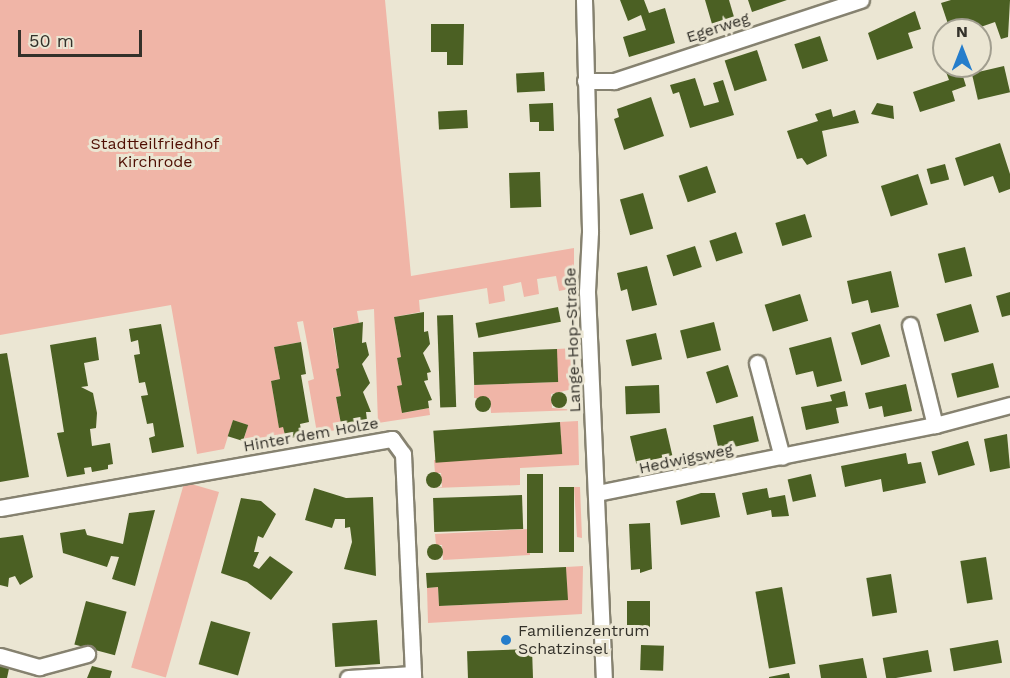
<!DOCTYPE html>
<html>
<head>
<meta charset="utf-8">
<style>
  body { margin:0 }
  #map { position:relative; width:1010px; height:678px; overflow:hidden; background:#ebe6d3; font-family:"Work Sans",sans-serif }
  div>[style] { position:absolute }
  .green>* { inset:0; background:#f0b5a7; transform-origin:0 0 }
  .building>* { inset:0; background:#4b6023; transform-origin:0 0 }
  .round { border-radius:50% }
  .roads { filter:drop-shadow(2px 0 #868270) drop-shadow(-2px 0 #868270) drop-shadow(0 2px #868270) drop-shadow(0 -2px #868270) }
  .minor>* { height:15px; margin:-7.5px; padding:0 7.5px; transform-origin:7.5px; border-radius:7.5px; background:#fff }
  .dots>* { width:16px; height:16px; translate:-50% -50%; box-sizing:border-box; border:3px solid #ebe6d3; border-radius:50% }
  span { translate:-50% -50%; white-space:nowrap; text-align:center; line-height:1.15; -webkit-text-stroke:6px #ebe6d3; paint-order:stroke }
  .street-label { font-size:16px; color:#33312a }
  .park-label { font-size:16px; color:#4f0f03 }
  .poi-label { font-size:16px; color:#33312a }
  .left { translate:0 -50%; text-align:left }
  .north { position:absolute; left:932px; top:18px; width:60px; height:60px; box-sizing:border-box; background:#ebe6d3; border:2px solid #a19e8f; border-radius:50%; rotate:0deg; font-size:16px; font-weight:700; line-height:24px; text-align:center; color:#33312a }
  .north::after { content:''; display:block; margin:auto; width:21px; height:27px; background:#257dcb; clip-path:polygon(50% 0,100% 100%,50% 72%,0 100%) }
  .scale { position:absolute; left:18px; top:30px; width:124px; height:27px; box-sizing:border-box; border:3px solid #33312a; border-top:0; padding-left:8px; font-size:18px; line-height:21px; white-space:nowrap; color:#33312a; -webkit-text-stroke:4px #ebe6d3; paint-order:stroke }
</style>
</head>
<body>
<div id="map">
  <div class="green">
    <div style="clip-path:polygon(0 0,385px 0,411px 276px,574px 248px,574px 288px,559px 291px,556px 276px,537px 279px,539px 294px,524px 297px,521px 282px,503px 286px,505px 301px,489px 304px,487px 288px,419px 300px,420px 312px,394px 317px,401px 357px,397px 358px,402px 385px,398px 386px,403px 413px,429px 408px,430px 415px,378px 423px,374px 309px,357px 311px,359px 323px,332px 328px,339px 368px,336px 369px,341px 396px,336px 397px,341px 424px,367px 420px,369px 425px,317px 433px,308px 381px,314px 379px,303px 321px,297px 322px,301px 342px,274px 347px,280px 379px,271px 381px,279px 427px,283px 427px,286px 439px,242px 446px,248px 425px,233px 420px,224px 449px,197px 454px,171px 305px,0 335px)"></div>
    <div style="clip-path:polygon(575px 348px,577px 388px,551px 394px,552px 408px,577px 410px,491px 413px,490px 398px,474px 398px,474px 385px,557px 382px,557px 349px)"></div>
    <div style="clip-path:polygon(578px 421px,579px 465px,520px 468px,520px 485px,435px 488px,442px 487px,441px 473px,435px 473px,434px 460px,561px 453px,560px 422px)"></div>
    <div style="clip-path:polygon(574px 487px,580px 487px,582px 538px,577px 537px)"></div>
    <div style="left:219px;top:492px;width:193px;height:36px;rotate:106deg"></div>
    <div style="clip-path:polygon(529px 529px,530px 555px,443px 560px,442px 545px,436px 545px,435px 534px)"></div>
    <div style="clip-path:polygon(583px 566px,582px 614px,428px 623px,427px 588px,438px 587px,439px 606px,567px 600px,566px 567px)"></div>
  </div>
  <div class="building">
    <div style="clip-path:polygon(620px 0,644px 0,649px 13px,665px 8px,675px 43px,629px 57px,623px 37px,646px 30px,641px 15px,628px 21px)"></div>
    <div style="clip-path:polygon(705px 0,729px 0,734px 17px,712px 24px)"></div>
    <div style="clip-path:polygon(748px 0,787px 0,752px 12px)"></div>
    <div style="clip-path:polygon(951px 0,1010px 0,1008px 37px,1001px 39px,995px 22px,972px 30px,950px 30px,941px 3px)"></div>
    <div style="clip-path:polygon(915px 11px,921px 29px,908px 33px,913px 48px,877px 60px,868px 33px)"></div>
    <div style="clip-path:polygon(431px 24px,464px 24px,463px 65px,447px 65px,447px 52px,431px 52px)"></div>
    <div style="left:820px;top:36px;width:26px;height:27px;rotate:72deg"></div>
    <div style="left:757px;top:50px;width:32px;height:34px;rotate:72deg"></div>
    <div style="left:1004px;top:66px;width:27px;height:33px;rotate:77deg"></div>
    <div style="clip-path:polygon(960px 67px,966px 86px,952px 91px,955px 101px,920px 112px,913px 92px,949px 80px,946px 72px)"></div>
    <div style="left:544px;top:72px;width:19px;height:28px;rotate:87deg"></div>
    <div style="clip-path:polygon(695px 78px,704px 106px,719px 102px,713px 83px,723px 80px,734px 115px,690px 128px,679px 92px,673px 94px,670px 85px)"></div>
    <div style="clip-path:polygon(651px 97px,664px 136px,624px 150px,614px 119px,619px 117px,617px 109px)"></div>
    <div style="clip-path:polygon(553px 103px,554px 131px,539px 131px,539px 122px,530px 122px,529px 104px)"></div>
    <div style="clip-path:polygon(877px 103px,893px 106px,894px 119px,871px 114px)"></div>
    <div style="clip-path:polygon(831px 109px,833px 117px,855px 110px,859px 123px,822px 131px,827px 156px,807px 165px,802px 158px,797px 159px,787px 131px,818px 121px,815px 114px)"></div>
    <div style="left:467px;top:110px;width:18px;height:29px;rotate:87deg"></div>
    <div style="clip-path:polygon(1000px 143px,1010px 174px,1010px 189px,999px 193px,993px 176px,964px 186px,955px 158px)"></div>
    <div style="left:945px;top:164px;width:16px;height:19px;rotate:75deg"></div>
    <div style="left:707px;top:166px;width:28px;height:30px;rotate:71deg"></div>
    <div style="left:540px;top:172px;width:35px;height:31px;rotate:88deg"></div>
    <div style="left:918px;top:174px;width:32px;height:39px;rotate:72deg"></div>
    <div style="left:643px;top:193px;width:37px;height:24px;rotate:74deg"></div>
    <div style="left:805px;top:214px;width:24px;height:31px;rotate:73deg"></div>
    <div style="left:736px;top:232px;width:22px;height:28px;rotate:72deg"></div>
    <div style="left:695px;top:246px;width:22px;height:30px;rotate:72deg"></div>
    <div style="left:965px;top:247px;width:30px;height:28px;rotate:76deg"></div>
    <div style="clip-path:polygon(647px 266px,657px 305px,632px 311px,627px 289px,621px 291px,617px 273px)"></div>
    <div style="clip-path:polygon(891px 271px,899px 307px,871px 313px,868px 300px,852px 304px,847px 281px)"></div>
    <div style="clip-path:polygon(1010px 292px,1010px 315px,1002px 317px,996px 296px)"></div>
    <div style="left:800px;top:294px;width:28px;height:37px;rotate:73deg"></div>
    <div style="left:971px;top:304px;width:29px;height:36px;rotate:74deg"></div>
    <div style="left:558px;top:307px;width:15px;height:84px;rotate:79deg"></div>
    <div style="clip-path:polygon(424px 312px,424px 332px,428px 331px,430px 344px,423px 353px,431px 372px,427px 373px,428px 380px,424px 381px,432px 400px,428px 401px,429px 408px,402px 413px,397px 386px,402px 385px,397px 358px,401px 357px,394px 317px)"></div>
    <div style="left:453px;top:315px;width:92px;height:16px;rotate:88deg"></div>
    <div style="clip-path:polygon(363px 322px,362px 343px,366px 342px,369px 355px,362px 364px,370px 383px,363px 392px,371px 412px,366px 412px,367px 420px,341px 424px,336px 397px,341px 396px,336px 369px,339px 368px,333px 328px)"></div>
    <div style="left:714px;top:322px;width:29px;height:35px;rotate:76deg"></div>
    <div style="clip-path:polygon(161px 324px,184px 447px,152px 453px,149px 438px,155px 436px,153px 423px,147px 424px,141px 396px,148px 395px,145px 382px,139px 383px,134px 355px,140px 354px,138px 340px,131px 342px,129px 329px)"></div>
    <div style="left:880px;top:324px;width:34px;height:30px;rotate:73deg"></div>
    <div style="left:656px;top:333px;width:27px;height:31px;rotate:77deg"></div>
    <div style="clip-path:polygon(96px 337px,99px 360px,84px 363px,88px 386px,81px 387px,93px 393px,97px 413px,96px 428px,90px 429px,92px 446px,110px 443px,113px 464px,108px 465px,108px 469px,92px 472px,91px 467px,84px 468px,85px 474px,67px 477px,57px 433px,64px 432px,50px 345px)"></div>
    <div style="clip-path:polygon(831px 337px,842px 381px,817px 387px,813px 371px,796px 375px,789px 348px)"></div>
    <div style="clip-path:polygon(301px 342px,306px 374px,301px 375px,309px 422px,300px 424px,302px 436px,286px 439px,283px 427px,279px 428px,271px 381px,280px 379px,274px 347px)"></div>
    <div style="left:557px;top:349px;width:33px;height:84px;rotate:88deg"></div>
    <div style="clip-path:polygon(7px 353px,29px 477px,0 482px,0 354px)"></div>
    <div style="left:993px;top:363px;width:25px;height:43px;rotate:76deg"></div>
    <div style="left:728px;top:365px;width:33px;height:23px;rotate:72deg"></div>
    <div style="clip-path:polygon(906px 384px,912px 411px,884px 417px,882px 406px,869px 409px,865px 393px)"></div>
    <div style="left:659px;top:385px;width:28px;height:34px;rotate:88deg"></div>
    <div style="clip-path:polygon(845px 391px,848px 406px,836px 408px,839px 423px,806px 430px,801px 407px,832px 401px,830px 395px)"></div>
    <div class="round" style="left:551px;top:392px;width:16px;height:16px"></div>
    <div class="round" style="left:475px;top:396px;width:16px;height:16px"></div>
    <div style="left:753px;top:416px;width:26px;height:41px;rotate:77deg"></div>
    <div style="left:233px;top:420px;width:16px;height:17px;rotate:18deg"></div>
    <div style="left:560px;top:422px;width:32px;height:127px;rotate:86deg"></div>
    <div style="left:666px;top:428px;width:28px;height:37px;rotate:77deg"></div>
    <div style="clip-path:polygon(1007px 434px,1010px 468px,990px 472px,984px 439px)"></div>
    <div style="left:968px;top:441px;width:25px;height:38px;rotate:74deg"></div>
    <div style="clip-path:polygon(906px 453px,908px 464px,921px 462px,926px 483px,883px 492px,881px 479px,845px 487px,841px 466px)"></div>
    <div class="round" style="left:426px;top:472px;width:16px;height:16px"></div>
    <div style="left:527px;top:474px;width:16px;height:79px"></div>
    <div style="left:811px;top:474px;width:23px;height:24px;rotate:77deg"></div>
    <div style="left:559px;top:487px;width:15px;height:65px"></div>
    <div style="clip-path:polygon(314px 488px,346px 498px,373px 497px,376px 576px,344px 569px,352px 542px,350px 527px,345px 528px,345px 519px,335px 519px,332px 528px,305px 520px)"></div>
    <div style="clip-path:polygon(767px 488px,769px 498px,785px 495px,789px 516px,772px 517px,771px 510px,747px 515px,742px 493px)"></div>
    <div style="clip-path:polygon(701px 493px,715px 493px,720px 517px,681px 525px,676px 501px)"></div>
    <div style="left:522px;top:495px;width:34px;height:89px;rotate:88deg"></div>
    <div style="clip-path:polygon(241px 498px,261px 501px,276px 514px,263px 538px,258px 536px,254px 552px,259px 552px,253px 566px,259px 569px,270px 556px,293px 572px,271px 600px,247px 582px,221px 573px)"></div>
    <div style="clip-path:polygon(155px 510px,135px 586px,112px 579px,119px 557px,111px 556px,107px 567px,63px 553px,60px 533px,85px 529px,87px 535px,123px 544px,129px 513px)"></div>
    <div style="clip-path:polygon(650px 523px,652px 569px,640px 573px,640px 569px,631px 570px,629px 524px)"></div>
    <div style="clip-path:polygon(23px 535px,33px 577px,20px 585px,15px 576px,9px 578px,8px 587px,0 585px,0 538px)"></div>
    <div class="round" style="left:427px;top:544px;width:16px;height:16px"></div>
    <div style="left:986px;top:557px;width:43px;height:26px;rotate:81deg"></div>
    <div style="clip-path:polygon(566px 567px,568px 600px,439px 606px,438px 587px,427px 588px,426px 573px)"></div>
    <div style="left:891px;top:574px;width:39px;height:25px;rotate:81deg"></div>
    <div style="left:782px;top:587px;width:78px;height:27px;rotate:80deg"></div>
    <div style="left:86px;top:601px;width:42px;height:45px;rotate:15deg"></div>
    <div style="left:650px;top:601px;width:30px;height:23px;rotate:90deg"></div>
    <div style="left:377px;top:620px;width:44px;height:45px;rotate:86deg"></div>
    <div style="left:211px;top:621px;width:41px;height:45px;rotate:16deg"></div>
    <div style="left:998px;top:640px;width:23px;height:49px;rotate:80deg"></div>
    <div style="left:641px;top:645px;width:23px;height:25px;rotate:2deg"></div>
    <div style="left:532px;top:649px;width:29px;height:65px;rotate:88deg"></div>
    <div style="left:928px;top:650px;width:22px;height:46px;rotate:80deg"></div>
    <div style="clip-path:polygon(863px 658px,867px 678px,821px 678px,819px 665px)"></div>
    <div style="clip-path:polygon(0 661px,10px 664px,7px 678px,0 678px)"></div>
    <div style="clip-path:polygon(92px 666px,112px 671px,110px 678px,87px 678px)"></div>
    <div style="clip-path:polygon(789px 673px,790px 678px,769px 678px,769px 677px)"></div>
  </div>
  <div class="roads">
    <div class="minor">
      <div style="left:584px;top:0;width:232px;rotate:88.5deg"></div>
      <div style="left:590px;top:232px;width:60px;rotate:92.9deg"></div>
      <div style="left:587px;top:292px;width:386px;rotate:87.5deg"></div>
      <div style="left:585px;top:81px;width:29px"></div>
      <div style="left:614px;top:81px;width:260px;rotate:-18.2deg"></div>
      <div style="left:910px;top:325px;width:103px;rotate:76deg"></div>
      <div style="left:757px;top:363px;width:97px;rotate:75.1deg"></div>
      <div style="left:597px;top:493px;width:345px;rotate:-11.4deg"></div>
      <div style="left:935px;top:425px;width:78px;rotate:-14.9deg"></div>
      <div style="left:0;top:508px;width:398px;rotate:-10deg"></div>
      <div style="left:392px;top:439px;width:19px;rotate:54deg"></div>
      <div style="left:403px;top:454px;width:224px;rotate:87.4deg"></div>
      <div style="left:0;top:656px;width:41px;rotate:15.8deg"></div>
      <div style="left:39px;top:667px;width:50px;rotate:-15.2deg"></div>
      <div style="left:348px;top:678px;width:65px;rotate:-3.5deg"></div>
    </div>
  </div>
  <div class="dots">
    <div style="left:506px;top:640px;background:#257dcb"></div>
  </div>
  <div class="street-label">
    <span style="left:718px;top:28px;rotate:-18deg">Egerweg</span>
    <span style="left:573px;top:340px;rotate:-92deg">Lange-Hop-Straße</span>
    <span style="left:311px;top:435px;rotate:-10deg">Hinter dem Holze</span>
    <span style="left:686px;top:459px;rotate:-12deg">Hedwigsweg</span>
  </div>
  <div class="park-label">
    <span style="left:155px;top:153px">Stadtteilfriedhof<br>Kirchrode</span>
  </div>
  <div class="poi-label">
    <span class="left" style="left:518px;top:640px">Familienzentrum<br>Schatzinsel</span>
  </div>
  <div class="north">N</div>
  <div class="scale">50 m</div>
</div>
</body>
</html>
